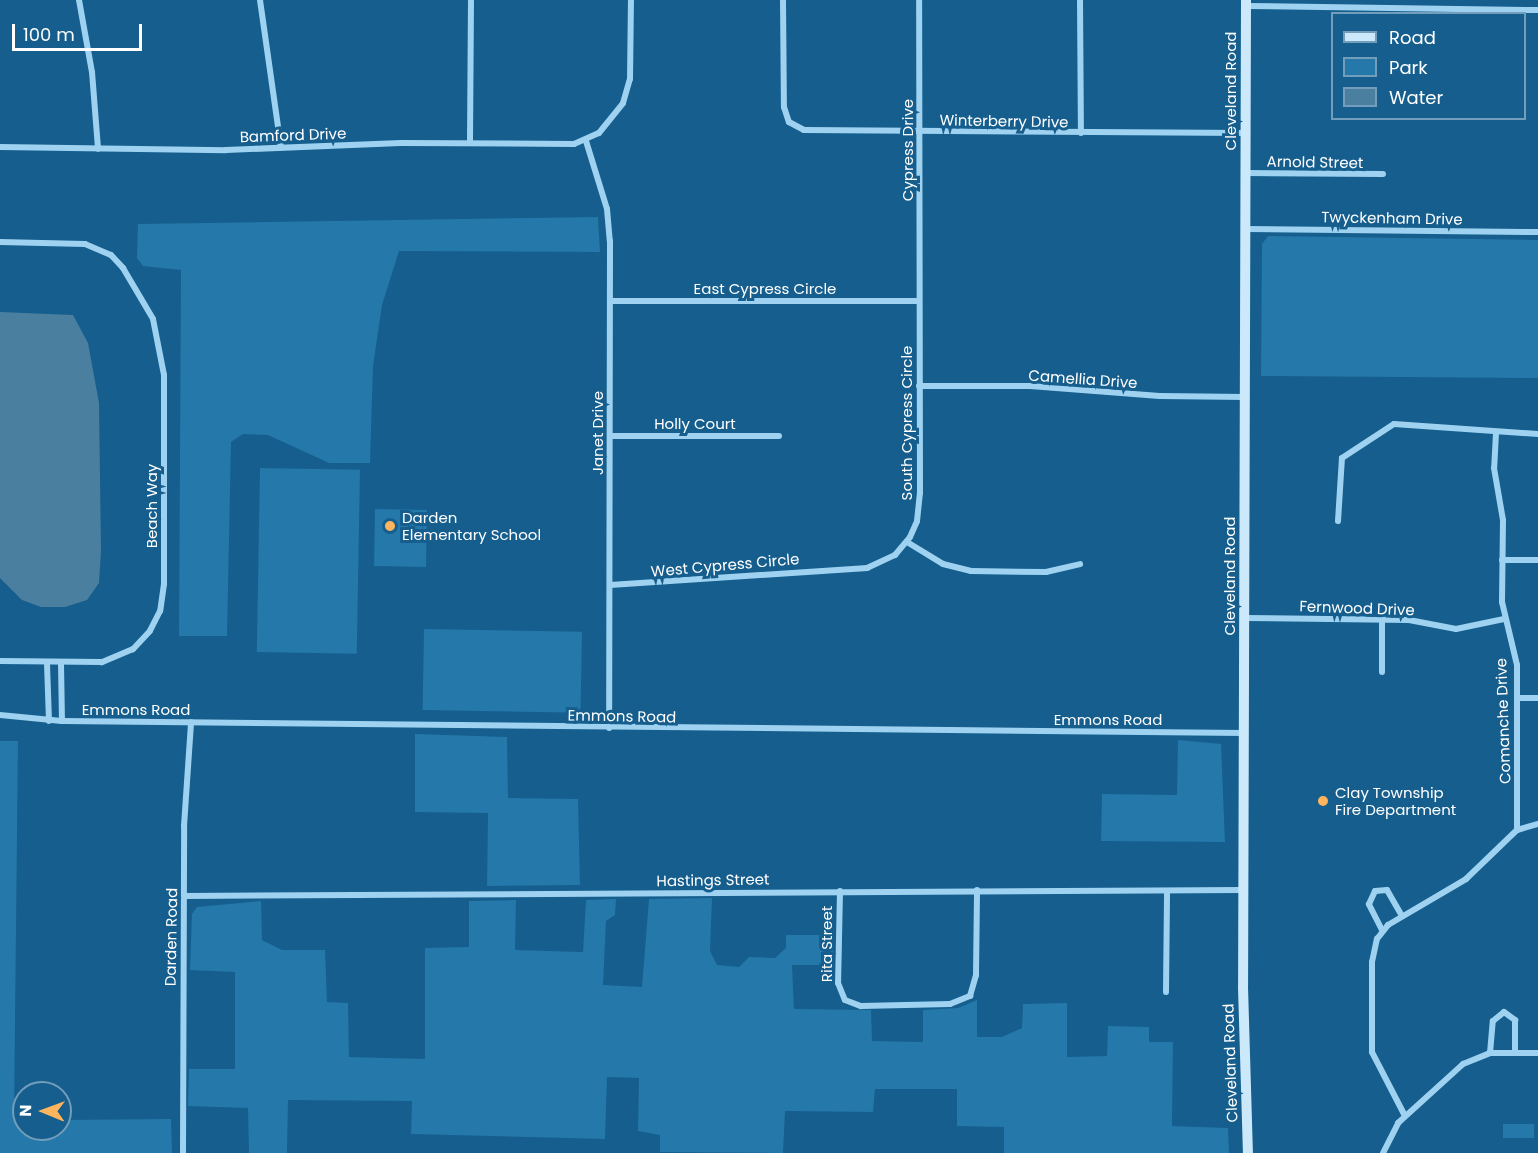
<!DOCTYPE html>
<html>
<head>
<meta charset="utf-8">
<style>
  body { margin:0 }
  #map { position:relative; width:1538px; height:1153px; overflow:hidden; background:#155e8d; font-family:Poppins,sans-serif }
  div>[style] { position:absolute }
  .green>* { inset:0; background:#2478aa; transform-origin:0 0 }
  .water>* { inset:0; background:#4a7fa0 }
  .minor>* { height:6px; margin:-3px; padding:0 3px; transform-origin:3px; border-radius:3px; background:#9ed2f0 }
  .secondary>* { height:10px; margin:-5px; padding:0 5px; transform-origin:5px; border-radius:5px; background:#cce9fb }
  .dots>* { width:16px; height:16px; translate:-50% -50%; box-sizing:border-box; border:3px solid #155e8d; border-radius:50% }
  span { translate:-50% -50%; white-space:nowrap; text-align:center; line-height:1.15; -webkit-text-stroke:6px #155e8d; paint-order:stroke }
  .street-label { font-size:15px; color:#fff }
  .poi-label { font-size:15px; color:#fff }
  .left { translate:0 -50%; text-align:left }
  .legend { position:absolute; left:1331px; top:12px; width:195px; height:108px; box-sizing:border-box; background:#155e8d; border:2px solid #739ebb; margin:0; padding:8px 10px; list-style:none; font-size:18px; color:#fff }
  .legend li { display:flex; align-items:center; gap:12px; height:30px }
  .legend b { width:30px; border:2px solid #739ebb }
  .north { position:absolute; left:12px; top:1081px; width:60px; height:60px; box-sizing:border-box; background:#155e8d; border:2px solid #739ebb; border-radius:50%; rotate:271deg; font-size:16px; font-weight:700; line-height:24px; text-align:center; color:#fff }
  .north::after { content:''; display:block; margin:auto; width:21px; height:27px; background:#ffb45d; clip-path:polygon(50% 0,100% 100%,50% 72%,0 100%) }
  .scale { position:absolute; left:12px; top:24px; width:130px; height:27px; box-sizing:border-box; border:3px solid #fff; border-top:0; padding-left:8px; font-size:18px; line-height:21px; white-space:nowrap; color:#fff; -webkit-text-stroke:4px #155e8d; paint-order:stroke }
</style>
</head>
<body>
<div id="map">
  <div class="green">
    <div style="clip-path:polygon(598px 217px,600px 252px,399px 251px,382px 305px,373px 366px,370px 463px,329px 463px,268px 435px,243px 434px,231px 442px,227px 636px,179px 636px,181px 270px,143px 266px,137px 258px,138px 224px)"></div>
    <div style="clip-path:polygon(1268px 236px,1538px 240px,1538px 378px,1261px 376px,1262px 244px)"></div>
    <div style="left:260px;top:468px;width:100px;height:184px;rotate:1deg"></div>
    <div style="left:375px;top:509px;width:52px;height:57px;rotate:1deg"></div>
    <div style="left:424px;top:629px;width:158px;height:81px;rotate:1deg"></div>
    <div style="clip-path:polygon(415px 734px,507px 737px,508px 798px,578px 799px,580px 885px,487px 886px,488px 813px,415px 812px)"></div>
    <div style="clip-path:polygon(1178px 740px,1221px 744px,1225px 842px,1101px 841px,1102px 794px,1177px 795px)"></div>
    <div style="clip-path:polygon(0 741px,18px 741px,14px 1120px,24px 1120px,24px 1129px,60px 1129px,60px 1120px,171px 1119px,172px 1153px,0 1153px)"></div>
    <div style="clip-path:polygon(712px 898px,710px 951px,717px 965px,739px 967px,749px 957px,775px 958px,786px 948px,786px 935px,833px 935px,833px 965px,792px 965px,794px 1009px,871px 1010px,872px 1041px,923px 1042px,923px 1010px,958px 1008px,977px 1000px,977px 1037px,1002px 1037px,1022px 1028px,1023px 1004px,1067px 1003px,1067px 1057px,1107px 1056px,1108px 1026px,1149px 1027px,1149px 1042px,1173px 1042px,1172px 1126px,1228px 1128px,1229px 1153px,1004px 1153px,1004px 1127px,957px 1126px,957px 1089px,875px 1089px,873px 1112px,785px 1111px,783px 1153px,660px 1152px,660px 1135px,638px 1131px,639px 1078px,607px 1077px,605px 1139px,411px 1134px,412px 1101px,288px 1100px,287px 1153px,249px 1153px,248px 1108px,188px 1106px,189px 1069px,235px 1069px,235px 972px,190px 970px,192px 914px,197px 907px,261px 901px,262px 940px,282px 950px,325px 950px,327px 1002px,348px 1003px,349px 1057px,425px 1059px,425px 948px,469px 947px,469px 901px,516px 900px,515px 950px,583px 952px,586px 900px,616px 899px,615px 915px,606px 921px,603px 985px,642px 987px,649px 899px)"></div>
    <div style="left:1503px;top:1124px;width:31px;height:14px"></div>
  </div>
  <div class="water">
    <div style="clip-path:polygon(0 312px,73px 315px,88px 343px,99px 403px,101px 551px,99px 583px,87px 600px,65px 607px,41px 607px,22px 600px,0 578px)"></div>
  </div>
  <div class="minor">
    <div style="left:79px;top:0;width:73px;rotate:79.8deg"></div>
    <div style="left:92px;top:72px;width:77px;rotate:85.5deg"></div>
    <div style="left:260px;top:0;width:149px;rotate:81.9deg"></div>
    <div style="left:783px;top:0;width:107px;rotate:89.5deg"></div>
    <div style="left:784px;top:107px;width:16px;rotate:72deg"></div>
    <div style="left:789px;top:122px;width:17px;rotate:28deg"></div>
    <div style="left:804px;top:130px;width:442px;rotate:0.4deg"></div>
    <div style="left:1080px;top:0;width:133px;rotate:89.6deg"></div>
    <div style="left:1246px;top:6px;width:292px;rotate:0.8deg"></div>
    <div style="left:586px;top:141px;width:71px;rotate:72.8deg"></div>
    <div style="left:607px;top:209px;width:32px;rotate:85deg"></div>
    <div style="left:610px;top:241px;width:487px;rotate:90.1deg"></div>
    <div style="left:470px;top:142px;width:142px;rotate:-89.6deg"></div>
    <div style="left:0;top:147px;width:226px;rotate:0.8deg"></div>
    <div style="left:226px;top:150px;width:175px;rotate:-2.3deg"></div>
    <div style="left:401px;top:143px;width:173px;rotate:0.3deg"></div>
    <div style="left:574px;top:144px;width:27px;rotate:-24deg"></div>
    <div style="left:599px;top:133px;width:38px;rotate:-51deg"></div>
    <div style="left:623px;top:103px;width:25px;rotate:-74deg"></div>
    <div style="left:630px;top:79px;width:79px;rotate:-89.3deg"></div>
    <div style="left:1246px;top:173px;width:137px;rotate:0.4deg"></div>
    <div style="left:1246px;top:229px;width:292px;rotate:0.6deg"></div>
    <div style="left:0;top:242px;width:85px;rotate:1.3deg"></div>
    <div style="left:85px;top:244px;width:28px;rotate:23deg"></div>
    <div style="left:111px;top:255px;width:18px;rotate:47deg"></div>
    <div style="left:123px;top:268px;width:59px;rotate:59.5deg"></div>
    <div style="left:153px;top:319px;width:57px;rotate:78.9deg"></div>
    <div style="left:164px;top:375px;width:209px;rotate:90deg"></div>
    <div style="left:164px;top:584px;width:27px;rotate:98deg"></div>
    <div style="left:160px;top:611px;width:22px;rotate:117deg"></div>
    <div style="left:150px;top:631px;width:25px;rotate:133deg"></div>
    <div style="left:133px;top:649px;width:34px;rotate:157deg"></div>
    <div style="left:102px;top:662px;width:102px;rotate:-179.4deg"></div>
    <div style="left:610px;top:301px;width:309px"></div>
    <div style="left:919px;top:386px;width:111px"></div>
    <div style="left:1030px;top:386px;width:130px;rotate:4.4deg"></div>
    <div style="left:1160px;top:396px;width:85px;rotate:0.7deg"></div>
    <div style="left:1496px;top:433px;width:35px;rotate:93deg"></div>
    <div style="left:1494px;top:468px;width:53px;rotate:80.2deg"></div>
    <div style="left:1503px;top:520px;width:82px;rotate:90.7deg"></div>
    <div style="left:1502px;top:602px;width:65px;rotate:76.6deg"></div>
    <div style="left:1517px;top:665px;width:165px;rotate:90deg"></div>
    <div style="left:610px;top:436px;width:169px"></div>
    <div style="left:1338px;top:521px;width:63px;rotate:-86.4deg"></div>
    <div style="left:1342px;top:458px;width:62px;rotate:-33.2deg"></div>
    <div style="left:1394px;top:424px;width:144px;rotate:4deg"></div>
    <div style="left:907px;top:542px;width:42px;rotate:31.4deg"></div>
    <div style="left:943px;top:564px;width:29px;rotate:14deg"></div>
    <div style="left:971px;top:571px;width:75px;rotate:0.8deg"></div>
    <div style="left:1046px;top:572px;width:35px;rotate:-13deg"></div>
    <div style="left:1502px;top:560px;width:36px"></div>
    <div style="left:610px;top:585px;width:258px;rotate:-3.8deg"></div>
    <div style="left:867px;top:568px;width:31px;rotate:-25deg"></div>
    <div style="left:895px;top:555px;width:23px;rotate:-50deg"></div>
    <div style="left:910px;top:537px;width:17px;rotate:-66deg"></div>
    <div style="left:917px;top:521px;width:28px;rotate:-84deg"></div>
    <div style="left:920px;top:493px;width:493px;rotate:-90.1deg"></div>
    <div style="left:1245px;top:618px;width:164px;rotate:0.7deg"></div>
    <div style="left:1409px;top:620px;width:48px;rotate:10.8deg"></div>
    <div style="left:1456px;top:629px;width:49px;rotate:-11.8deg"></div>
    <div style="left:1382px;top:620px;width:52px;rotate:90deg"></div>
    <div style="left:47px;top:664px;width:57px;rotate:88deg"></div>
    <div style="left:61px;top:664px;width:57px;rotate:89deg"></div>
    <div style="left:1517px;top:698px;width:21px"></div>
    <div style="left:0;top:715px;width:62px;rotate:5.5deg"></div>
    <div style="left:62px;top:721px;width:1182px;rotate:0.58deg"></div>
    <div style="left:840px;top:891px;width:92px;rotate:91.2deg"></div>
    <div style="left:838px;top:983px;width:18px;rotate:68deg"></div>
    <div style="left:845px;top:1000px;width:17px;rotate:21deg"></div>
    <div style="left:861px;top:1006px;width:89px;rotate:-1.3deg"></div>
    <div style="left:950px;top:1004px;width:22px;rotate:-22deg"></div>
    <div style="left:970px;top:996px;width:22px;rotate:-74deg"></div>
    <div style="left:976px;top:975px;width:85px;rotate:-89.3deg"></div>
    <div style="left:184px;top:896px;width:1059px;rotate:-0.32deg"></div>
    <div style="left:1382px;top:930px;width:29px;rotate:-117deg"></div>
    <div style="left:1369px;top:904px;width:14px;rotate:-65deg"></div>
    <div style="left:1375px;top:891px;width:12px;rotate:-5deg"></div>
    <div style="left:1387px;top:890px;width:30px;rotate:60deg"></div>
    <div style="left:1166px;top:992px;width:101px;rotate:-89.4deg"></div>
    <div style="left:1490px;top:1053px;width:32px;rotate:-85deg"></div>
    <div style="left:1493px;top:1021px;width:14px;rotate:-39deg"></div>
    <div style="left:1504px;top:1012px;width:14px;rotate:36deg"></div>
    <div style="left:1515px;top:1020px;width:33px;rotate:90deg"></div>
    <div style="left:1405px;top:1116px;width:72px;rotate:-117.3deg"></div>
    <div style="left:1372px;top:1052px;width:90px;rotate:-90deg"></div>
    <div style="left:1372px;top:962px;width:24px;rotate:-78deg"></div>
    <div style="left:1377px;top:939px;width:18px;rotate:-52deg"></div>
    <div style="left:1388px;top:925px;width:91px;rotate:-30.5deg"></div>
    <div style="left:1466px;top:879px;width:71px;rotate:-43.9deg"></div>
    <div style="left:1517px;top:830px;width:22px;rotate:-16deg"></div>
    <div style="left:183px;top:1153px;width:327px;rotate:-89.8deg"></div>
    <div style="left:184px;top:826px;width:104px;rotate:-86.1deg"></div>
    <div style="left:1383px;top:1153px;width:34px;rotate:-63deg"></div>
    <div style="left:1398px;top:1123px;width:88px;rotate:-42.2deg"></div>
    <div style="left:1463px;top:1064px;width:29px;rotate:-22deg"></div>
    <div style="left:1490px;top:1053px;width:48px"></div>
  </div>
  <div class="secondary">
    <div style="left:1246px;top:0;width:987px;rotate:90.17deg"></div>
    <div style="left:1243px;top:987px;width:166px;rotate:88.3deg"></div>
  </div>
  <div class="dots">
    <div style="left:390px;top:526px;background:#ffb45d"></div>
    <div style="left:1323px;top:801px;background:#ffb45d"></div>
  </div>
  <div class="street-label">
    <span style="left:1231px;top:91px;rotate:-90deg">Cleveland Road</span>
    <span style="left:1004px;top:121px;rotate:1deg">Winterberry Drive</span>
    <span style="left:293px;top:135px;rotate:-2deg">Bamford Drive</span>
    <span style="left:908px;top:150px;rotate:-90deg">Cypress Drive</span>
    <span style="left:1315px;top:162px;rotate:1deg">Arnold Street</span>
    <span style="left:1392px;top:218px;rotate:1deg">Twyckenham Drive</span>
    <span style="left:765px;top:289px">East Cypress Circle</span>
    <span style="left:1083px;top:379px;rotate:4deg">Camellia Drive</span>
    <span style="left:907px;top:423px;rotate:-90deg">South Cypress Circle</span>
    <span style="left:695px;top:424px">Holly Court</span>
    <span style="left:598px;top:433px;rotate:-90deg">Janet Drive</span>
    <span style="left:152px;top:506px;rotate:-90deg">Beach Way</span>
    <span style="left:725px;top:565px;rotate:-5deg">West Cypress Circle</span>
    <span style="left:1230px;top:576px;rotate:-90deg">Cleveland Road</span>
    <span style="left:1357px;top:608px;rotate:2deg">Fernwood Drive</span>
    <span style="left:136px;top:710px">Emmons Road</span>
    <span style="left:622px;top:716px;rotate:1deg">Emmons Road</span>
    <span style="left:1108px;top:720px">Emmons Road</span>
    <span style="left:1503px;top:721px;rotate:-92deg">Comanche Drive</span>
    <span style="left:713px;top:880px;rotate:-1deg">Hastings Street</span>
    <span style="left:171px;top:937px;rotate:-89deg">Darden Road</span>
    <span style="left:827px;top:944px;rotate:-90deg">Rita Street</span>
    <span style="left:1230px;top:1063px;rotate:-92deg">Cleveland Road</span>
  </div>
  <div class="poi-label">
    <span class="left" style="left:402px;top:526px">Darden<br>Elementary School</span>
    <span class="left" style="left:1335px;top:801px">Clay Township<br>Fire Department</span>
  </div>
  <ul class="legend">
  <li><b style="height:8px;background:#cce9fb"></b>Road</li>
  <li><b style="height:16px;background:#2478aa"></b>Park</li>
  <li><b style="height:16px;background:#4a7fa0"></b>Water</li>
  </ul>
  <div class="north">N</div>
  <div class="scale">100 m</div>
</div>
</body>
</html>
